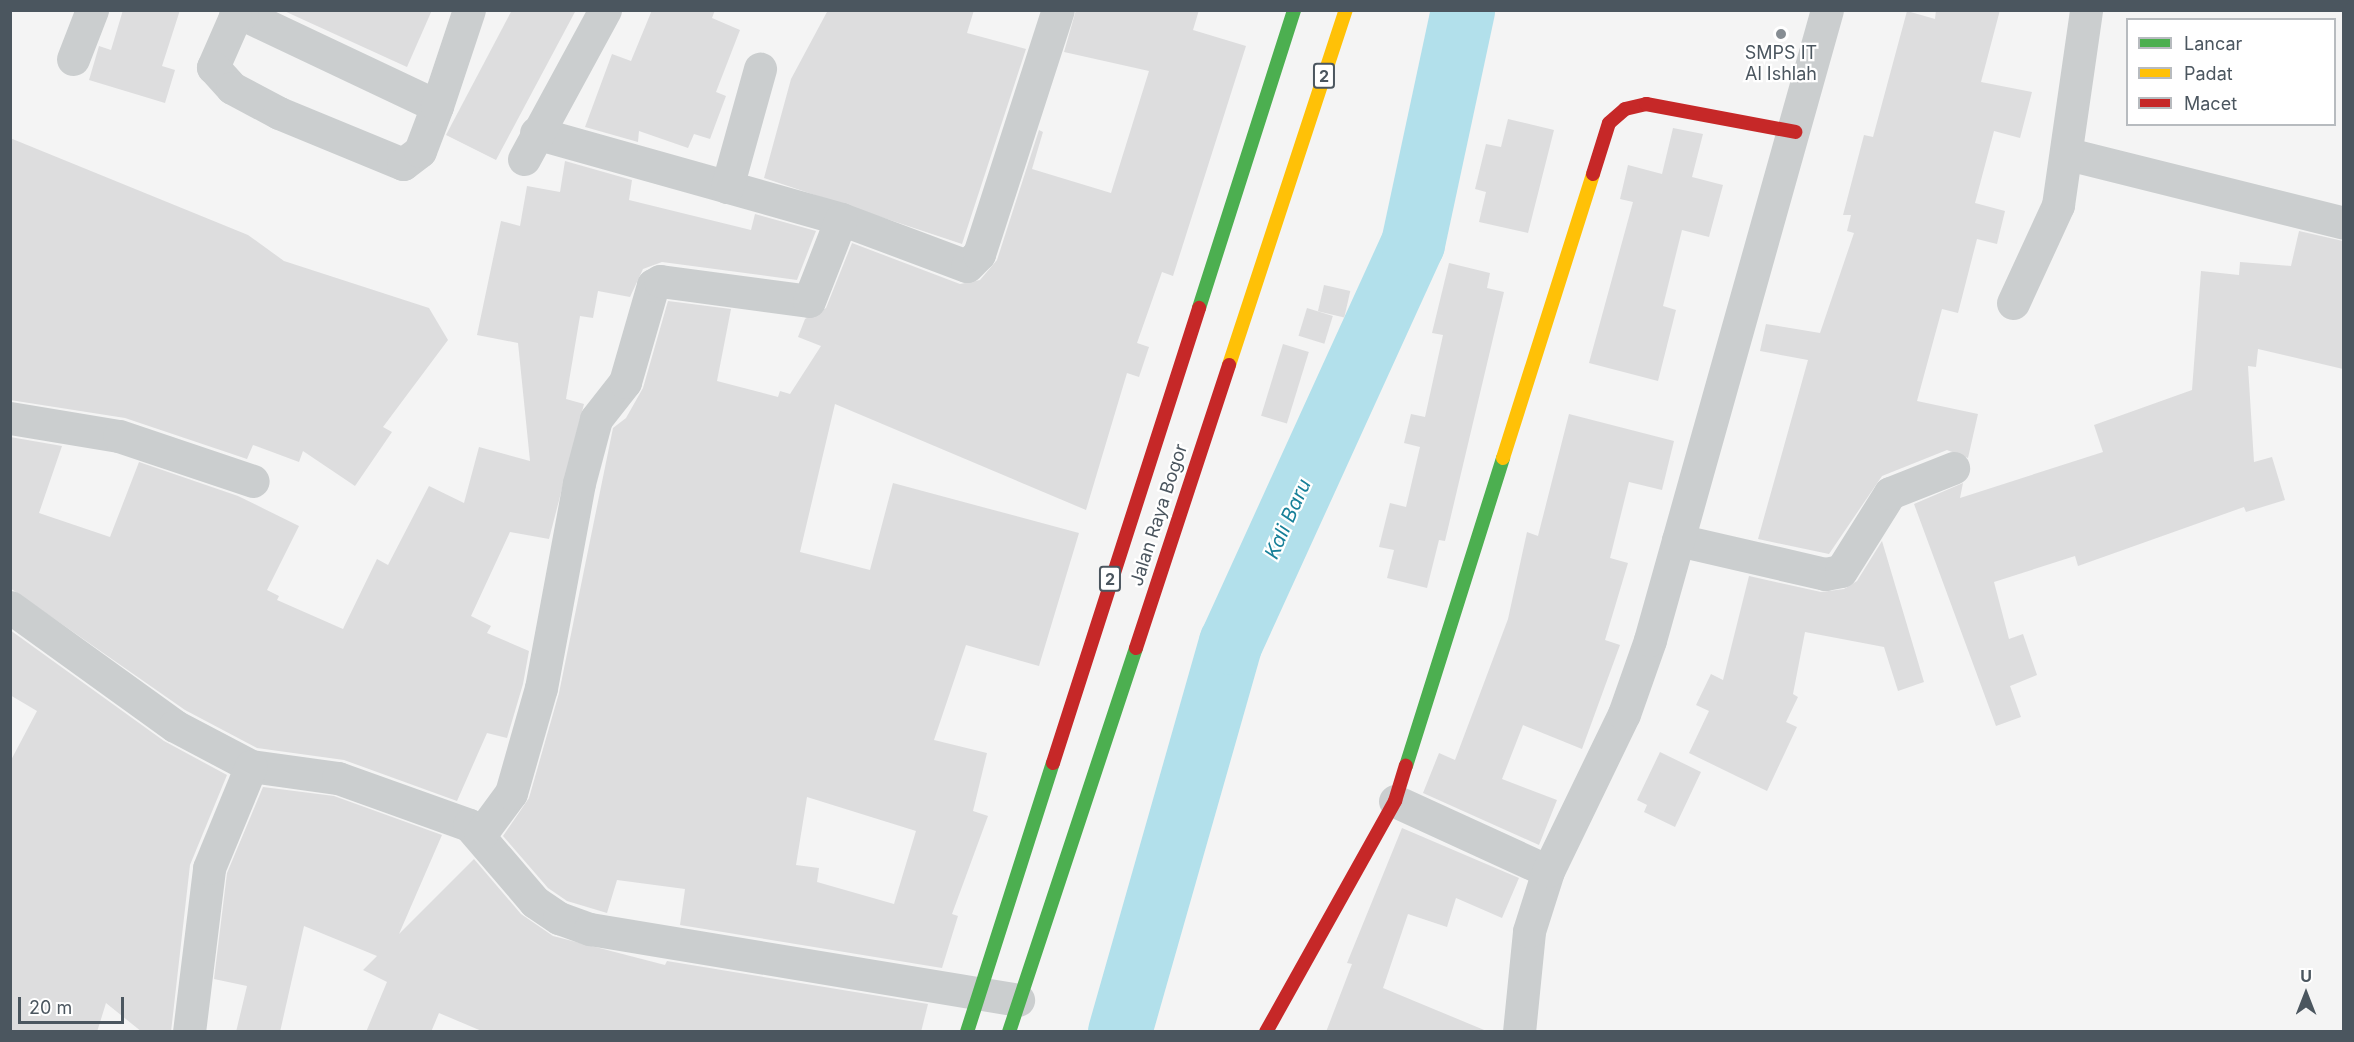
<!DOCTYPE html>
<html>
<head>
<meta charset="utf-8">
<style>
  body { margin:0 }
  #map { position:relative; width:2354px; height:1042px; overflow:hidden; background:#f4f4f4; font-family:Inter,sans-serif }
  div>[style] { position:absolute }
  .river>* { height:64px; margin:-32px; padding:0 32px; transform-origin:32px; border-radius:32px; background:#b2e0eb }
  .building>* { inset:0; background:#ddddde; transform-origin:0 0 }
  .street>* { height:33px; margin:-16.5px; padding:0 16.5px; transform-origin:16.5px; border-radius:16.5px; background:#cbcecf }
  .fast>* { height:14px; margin:-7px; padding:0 7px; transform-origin:7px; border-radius:7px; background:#4caf50 }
  .slow>* { height:14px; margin:-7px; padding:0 7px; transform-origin:7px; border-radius:7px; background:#ffc107 }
  .jam>* { height:14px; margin:-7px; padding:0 7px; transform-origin:7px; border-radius:7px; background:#c62828 }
  .dots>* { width:16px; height:16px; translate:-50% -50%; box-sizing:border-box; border:3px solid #fff; border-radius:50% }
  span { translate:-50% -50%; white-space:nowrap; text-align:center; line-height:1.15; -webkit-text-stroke:4.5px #fff; paint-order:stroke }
  .shield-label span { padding:2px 4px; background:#fff; border:2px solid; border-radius:4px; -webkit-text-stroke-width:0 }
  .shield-label { font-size:16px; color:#4b565f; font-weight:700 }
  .poi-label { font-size:18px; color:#4b565f }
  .street-label { font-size:18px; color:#4b565f }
  .water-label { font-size:20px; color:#167f98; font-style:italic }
  .frame { position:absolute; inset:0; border:12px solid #4b565f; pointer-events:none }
  .legend { position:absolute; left:2126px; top:18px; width:210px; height:108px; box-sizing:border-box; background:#fff; border:2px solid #b7bbbf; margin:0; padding:8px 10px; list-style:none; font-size:18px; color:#4b565f }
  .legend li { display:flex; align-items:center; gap:12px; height:30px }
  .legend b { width:30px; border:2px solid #b7bbbf }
  .north { position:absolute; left:2276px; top:964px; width:60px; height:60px; -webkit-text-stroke:4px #fff; paint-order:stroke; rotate:0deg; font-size:16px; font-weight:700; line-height:24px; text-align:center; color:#4b565f }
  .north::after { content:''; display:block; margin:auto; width:21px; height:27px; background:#4b565f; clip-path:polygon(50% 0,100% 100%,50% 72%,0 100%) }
  .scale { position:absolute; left:18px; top:997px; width:106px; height:27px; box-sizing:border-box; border:3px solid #4b565f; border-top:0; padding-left:8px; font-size:18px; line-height:21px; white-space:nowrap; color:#4b565f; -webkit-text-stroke:4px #fff; paint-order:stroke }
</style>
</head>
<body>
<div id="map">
  <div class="river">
    <div style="left:1120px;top:1032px;width:405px;rotate:-74.1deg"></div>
    <div style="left:1231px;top:643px;width:439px;rotate:-65.5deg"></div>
    <div style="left:1413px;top:244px;width:239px;rotate:-77.9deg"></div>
  </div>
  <div class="building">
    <div style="clip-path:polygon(123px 10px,180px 10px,162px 66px,175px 70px,165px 103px,89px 80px,99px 46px,111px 50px)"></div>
    <div style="clip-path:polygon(282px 10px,432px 10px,407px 67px)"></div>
    <div style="clip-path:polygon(512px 10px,576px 10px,496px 160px,446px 135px)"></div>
    <div style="clip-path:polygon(652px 10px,715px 10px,712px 18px,740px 30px,716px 92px,726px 96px,710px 139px,694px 134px,688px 148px,639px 131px,638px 142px,585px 127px,612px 54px,631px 61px)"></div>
    <div style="clip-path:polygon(828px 10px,974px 10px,967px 33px,1026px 49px,962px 244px,764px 178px,791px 79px)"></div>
    <div style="clip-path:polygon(evenodd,1076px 10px,1199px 10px,1193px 30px,1246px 46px,1173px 276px,1162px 272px,1137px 343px,1149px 347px,1139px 377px,1127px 373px,1086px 510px,835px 404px,800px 552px,870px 570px,893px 483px,1079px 533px,1039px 666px,966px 645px,934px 740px,987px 753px,973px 811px,988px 816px,952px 914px,958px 916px,942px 968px,680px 925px,685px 889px,617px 880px,607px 913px,567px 901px,548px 888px,503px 836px,529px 798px,559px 693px,613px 428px,626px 418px,643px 388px,668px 301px,731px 309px,717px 381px,778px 397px,780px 391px,790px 394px,821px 346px,798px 337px,805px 319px,826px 308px,852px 243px,960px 284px,980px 280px,997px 260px,1039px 130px,1043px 132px,1032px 169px,1111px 193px,1149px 71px,1064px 52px,1076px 10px,807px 797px,916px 831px,894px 904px,817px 882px,819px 868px,796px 865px,807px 797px)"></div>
    <div style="clip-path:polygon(1936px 10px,2000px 10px,1981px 82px,2032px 92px,2020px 138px,1994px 131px,1975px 203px,2005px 211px,1997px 244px,1977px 239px,1958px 313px,1942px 309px,1917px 401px,1978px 414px,1968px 458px,1947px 450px,1882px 476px,1829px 554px,1758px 539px,1808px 360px,1760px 351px,1766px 324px,1820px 333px,1854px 233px,1847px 231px,1851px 215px,1843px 215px,1864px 135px,1873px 137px,1907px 11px,1935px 19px)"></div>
    <div style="clip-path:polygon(1508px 119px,1554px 130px,1528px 233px,1479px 222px,1486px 192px,1475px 189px,1486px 144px,1501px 147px)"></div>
    <div style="clip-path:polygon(1673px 128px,1703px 134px,1692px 177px,1723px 185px,1709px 237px,1682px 230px,1663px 306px,1676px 310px,1658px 381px,1589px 363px,1633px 202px,1620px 199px,1628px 165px,1662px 174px)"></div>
    <div style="clip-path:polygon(10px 138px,248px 235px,284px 261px,429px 308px,448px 340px,383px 427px,392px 432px,355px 486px,303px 451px,299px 462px,253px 445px,247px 459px,125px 418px,10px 400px)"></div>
    <div style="clip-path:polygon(565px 161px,632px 180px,629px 200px,751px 230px,755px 214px,816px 231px,797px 280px,662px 262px,643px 269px,630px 297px,598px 291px,593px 318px,580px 316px,566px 399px,584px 404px,549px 539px,510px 532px,471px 616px,491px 626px,487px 633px,529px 651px,523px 684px,507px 738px,487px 733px,457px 801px,344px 760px,257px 748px,185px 710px,10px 588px,10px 437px,62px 446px,39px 513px,110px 537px,139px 462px,238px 496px,299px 526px,267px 590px,279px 596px,277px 600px,343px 629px,377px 559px,388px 565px,429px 486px,464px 503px,479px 447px,530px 461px,518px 343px,477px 335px,501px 221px,520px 226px,527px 186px,560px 192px)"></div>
    <div style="clip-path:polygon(2299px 231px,2343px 241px,2343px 369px,2258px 349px,2256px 367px,2248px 366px,2254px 462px,2272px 457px,2285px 500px,2246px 512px,2244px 507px,2078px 566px,2075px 556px,1994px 582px,2009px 639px,2023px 634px,2037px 675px,2010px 686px,2021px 717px,1996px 726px,1914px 504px,1963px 483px,1960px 498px,2103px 452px,2094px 425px,2192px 390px,2201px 271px,2239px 275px,2240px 262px,2291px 266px)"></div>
    <div style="clip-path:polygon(1449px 263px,1490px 273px,1487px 288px,1504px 292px,1445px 541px,1439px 540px,1427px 588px,1387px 578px,1394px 550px,1379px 547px,1390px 503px,1406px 507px,1420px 447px,1404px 443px,1411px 414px,1425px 417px,1443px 335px,1432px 333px)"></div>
    <div style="left:1324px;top:285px;width:27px;height:27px;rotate:13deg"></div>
    <div style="left:1307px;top:308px;width:27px;height:29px;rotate:17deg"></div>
    <div style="left:1283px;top:344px;width:27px;height:75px;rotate:17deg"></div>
    <div style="clip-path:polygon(1569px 414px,1674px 441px,1662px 490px,1629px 482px,1610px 558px,1628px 563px,1605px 640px,1620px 645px,1582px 749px,1523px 725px,1502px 779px,1557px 800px,1539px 845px,1423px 793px,1439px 753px,1455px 760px,1508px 619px,1527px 532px,1538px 536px)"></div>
    <div style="clip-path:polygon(1882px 541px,1924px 682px,1898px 691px,1884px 647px,1805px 632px,1793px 694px,1798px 697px,1786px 722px,1797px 727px,1767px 791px,1689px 753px,1709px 711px,1696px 705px,1711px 674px,1723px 680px,1749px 576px,1821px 592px,1844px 589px,1857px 581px)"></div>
    <div style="clip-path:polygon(10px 630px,164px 741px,227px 775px,190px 865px,171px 1032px,142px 1032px,106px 1003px,97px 1032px,10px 1032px,10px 762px,37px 711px,10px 695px)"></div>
    <div style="clip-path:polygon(1660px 752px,1701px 772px,1675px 827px,1644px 812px,1647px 805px,1637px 800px)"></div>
    <div style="clip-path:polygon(263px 787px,334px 796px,442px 835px,399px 934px,474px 859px,521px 914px,553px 936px,665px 965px,667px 961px,928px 1004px,921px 1032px,484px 1032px,439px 1013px,431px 1032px,366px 1032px,387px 982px,363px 970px,377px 956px,304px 926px,280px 1032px,236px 1032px,247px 986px,214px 979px,227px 873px)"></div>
    <div style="clip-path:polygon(1402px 828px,1519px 878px,1502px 918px,1456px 898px,1447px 927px,1408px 914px,1383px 988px,1489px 1032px,1326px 1032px,1352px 964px,1347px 963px)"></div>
  </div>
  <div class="street">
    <div style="left:73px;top:59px;width:53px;rotate:-68.8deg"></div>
    <div style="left:437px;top:106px;width:216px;rotate:-154.7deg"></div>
    <div style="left:242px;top:14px;width:8px;rotate:157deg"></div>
    <div style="left:235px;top:17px;width:55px;rotate:113.7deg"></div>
    <div style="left:213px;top:67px;width:28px;rotate:48deg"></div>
    <div style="left:232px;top:88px;width:53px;rotate:28deg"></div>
    <div style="left:279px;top:113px;width:134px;rotate:22.4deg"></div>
    <div style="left:403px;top:164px;width:21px;rotate:-37deg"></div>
    <div style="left:420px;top:151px;width:48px;rotate:-69.3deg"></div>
    <div style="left:437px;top:106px;width:101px;rotate:-71.6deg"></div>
    <div style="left:536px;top:133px;width:317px;rotate:15.7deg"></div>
    <div style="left:841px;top:219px;width:134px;rotate:20.5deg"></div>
    <div style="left:967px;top:266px;width:17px;rotate:-45deg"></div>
    <div style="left:979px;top:254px;width:256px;rotate:-72.1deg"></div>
    <div style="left:2068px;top:154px;width:284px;rotate:14deg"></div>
    <div style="left:524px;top:159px;width:170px;rotate:-61.5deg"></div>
    <div style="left:727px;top:187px;width:123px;rotate:-74.4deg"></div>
    <div style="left:2013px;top:303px;width:108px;rotate:-65.3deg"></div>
    <div style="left:2058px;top:205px;width:197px;rotate:-81.8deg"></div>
    <div style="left:10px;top:418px;width:110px;rotate:9.4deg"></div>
    <div style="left:119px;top:436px;width:141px;rotate:18.6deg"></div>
    <div style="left:1678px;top:540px;width:151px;rotate:13deg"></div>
    <div style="left:1825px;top:574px;width:16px;rotate:-11deg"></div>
    <div style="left:1841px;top:571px;width:92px;rotate:-57.9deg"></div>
    <div style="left:1890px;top:493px;width:68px;rotate:-21.6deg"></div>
    <div style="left:10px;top:607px;width:203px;rotate:35.8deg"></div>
    <div style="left:175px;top:726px;width:86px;rotate:27.8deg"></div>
    <div style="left:251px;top:766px;width:88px;rotate:7.9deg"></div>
    <div style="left:338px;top:778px;width:139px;rotate:19.7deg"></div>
    <div style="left:469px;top:825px;width:101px;rotate:49.4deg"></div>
    <div style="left:535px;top:902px;width:29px;rotate:34deg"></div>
    <div style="left:559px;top:918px;width:33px;rotate:20deg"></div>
    <div style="left:590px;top:929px;width:434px;rotate:9.4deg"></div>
    <div style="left:1395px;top:801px;width:168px;rotate:24.6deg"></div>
    <div style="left:480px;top:835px;width:52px;rotate:-53.6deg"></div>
    <div style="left:511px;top:793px;width:109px;rotate:-74.1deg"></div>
    <div style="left:541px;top:688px;width:208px;rotate:-79.5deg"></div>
    <div style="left:579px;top:483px;width:66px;rotate:-75.1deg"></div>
    <div style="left:596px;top:419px;width:47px;rotate:-51.9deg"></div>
    <div style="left:625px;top:382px;width:101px;rotate:-73.9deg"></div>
    <div style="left:653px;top:285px;width:8px;rotate:-30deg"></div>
    <div style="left:660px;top:281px;width:150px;rotate:7.6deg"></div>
    <div style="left:809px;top:301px;width:88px;rotate:-68.7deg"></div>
    <div style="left:189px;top:1032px;width:165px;rotate:-83deg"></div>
    <div style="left:209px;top:868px;width:110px;rotate:-67.6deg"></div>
    <div style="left:1519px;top:1032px;width:101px;rotate:-84.3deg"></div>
    <div style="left:1529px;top:931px;width:63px;rotate:-72.4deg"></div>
    <div style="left:1548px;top:871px;width:174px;rotate:-64.2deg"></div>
    <div style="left:1624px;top:714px;width:78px;rotate:-70.6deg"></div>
    <div style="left:1650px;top:640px;width:654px;rotate:-74.31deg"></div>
  </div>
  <div class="fast">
    <div style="left:1199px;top:308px;width:313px;rotate:-72.3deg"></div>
    <div style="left:1406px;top:766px;width:323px;rotate:-72.5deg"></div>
    <div style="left:967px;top:1032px;width:282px;rotate:-72.3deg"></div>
    <div style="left:1009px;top:1032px;width:404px;rotate:-71.7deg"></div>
  </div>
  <div class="slow">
    <div style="left:1229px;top:365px;width:374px;rotate:-71.8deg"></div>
    <div style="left:1503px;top:458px;width:298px;rotate:-72.4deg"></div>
  </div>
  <div class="jam">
    <div style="left:1593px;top:174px;width:53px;rotate:-72.6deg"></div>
    <div style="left:1609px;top:123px;width:21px;rotate:-41deg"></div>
    <div style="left:1625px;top:109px;width:22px;rotate:-13deg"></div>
    <div style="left:1646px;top:104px;width:152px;rotate:10.6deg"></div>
    <div style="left:1136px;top:648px;width:298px;rotate:-71.8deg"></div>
    <div style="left:1053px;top:763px;width:478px;rotate:-72.2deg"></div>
    <div style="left:1266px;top:1032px;width:265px;rotate:-60.8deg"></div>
    <div style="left:1395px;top:801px;width:37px;rotate:-73deg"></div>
  </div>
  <div class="dots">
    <div style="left:1781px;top:34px;background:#868d93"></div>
  </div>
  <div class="shield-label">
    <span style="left:1324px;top:76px">2</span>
    <span style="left:1110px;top:579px">2</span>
  </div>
  <div class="poi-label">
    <span style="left:1781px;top:64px">SMPS IT<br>Al Ishlah</span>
  </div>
  <div class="street-label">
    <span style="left:1159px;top:515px;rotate:-72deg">Jalan Raya Bogor</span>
  </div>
  <div class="water-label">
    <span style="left:1288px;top:519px;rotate:-66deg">Kali Baru</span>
  </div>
  <div class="frame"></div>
  <ul class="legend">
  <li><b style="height:8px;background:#4caf50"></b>Lancar</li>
  <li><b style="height:8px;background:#ffc107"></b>Padat</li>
  <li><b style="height:8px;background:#c62828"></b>Macet</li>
  </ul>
  <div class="north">U</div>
  <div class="scale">20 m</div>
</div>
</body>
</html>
